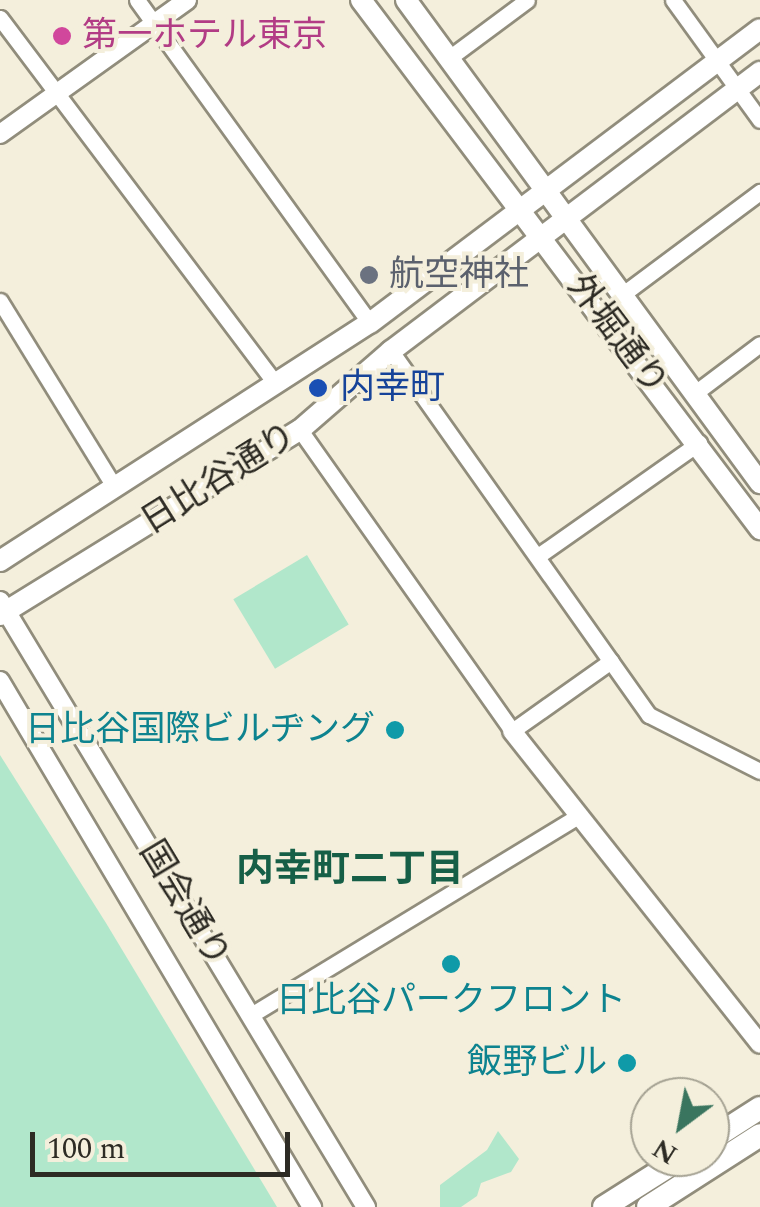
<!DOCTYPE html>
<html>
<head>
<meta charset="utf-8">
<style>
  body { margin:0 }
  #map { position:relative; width:760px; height:1207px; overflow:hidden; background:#f4efdc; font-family:Spectral,"Noto Sans JP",serif }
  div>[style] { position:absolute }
  .green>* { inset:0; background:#b1e7cb; transform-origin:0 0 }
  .roads { filter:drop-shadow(2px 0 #918d7c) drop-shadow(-2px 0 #918d7c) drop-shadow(0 2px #918d7c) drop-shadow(0 -2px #918d7c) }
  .minor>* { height:15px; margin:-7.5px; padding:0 7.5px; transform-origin:7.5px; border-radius:7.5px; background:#fff }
  .tertiary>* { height:18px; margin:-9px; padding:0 9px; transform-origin:9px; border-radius:9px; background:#fff }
  .secondary>* { height:20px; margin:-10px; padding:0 10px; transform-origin:10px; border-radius:10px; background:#fff }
  .primary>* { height:22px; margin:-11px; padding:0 11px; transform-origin:11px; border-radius:11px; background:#fff }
  .dots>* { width:28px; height:28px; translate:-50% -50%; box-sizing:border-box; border:5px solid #f4efdc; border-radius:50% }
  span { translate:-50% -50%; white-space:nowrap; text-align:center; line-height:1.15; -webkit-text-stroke:8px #f4efdc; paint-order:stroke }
  .hotel-label { font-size:35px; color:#b23c85 }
  .left { translate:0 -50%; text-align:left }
  .worship-label { font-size:35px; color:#5b616d }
  .street-label { font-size:35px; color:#2d2b24 }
  .transit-label { font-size:35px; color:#164399 }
  .culture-label { font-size:35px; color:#0d838f }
  .right { translate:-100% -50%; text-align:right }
  .neighbourhood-label { font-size:38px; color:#165f47; font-weight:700 }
  .north { position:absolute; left:630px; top:1077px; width:100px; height:100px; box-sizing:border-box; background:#f4efdc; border:2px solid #a4a192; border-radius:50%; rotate:212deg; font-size:28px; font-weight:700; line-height:40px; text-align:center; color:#2d2b24 }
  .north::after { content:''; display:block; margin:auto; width:35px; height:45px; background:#3a755f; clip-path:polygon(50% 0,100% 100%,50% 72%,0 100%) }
  .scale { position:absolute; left:30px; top:1132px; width:260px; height:45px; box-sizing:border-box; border:5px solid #2d2b24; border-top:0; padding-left:12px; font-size:30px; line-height:35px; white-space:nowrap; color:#2d2b24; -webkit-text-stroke:8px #f4efdc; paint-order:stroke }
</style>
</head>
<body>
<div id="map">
  <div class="green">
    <div style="left:307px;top:555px;width:81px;height:86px;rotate:59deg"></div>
    <div style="clip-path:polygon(0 755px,106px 923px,277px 1207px,0 1207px)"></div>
    <div style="clip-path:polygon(498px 1131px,519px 1159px,511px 1172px,481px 1183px,477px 1196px,461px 1207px,440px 1207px,440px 1185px,487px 1150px)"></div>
  </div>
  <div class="roads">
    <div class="minor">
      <div style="left:137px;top:0;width:398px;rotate:54.2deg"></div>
      <div style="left:673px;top:0;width:148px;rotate:54.1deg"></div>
      <div style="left:0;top:18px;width:458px;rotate:53deg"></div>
      <div style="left:449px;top:58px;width:97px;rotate:-36.6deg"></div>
      <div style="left:623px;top:294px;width:171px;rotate:-36.7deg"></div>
      <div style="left:0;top:301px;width:217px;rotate:58.4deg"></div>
      <div style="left:391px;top:351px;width:446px;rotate:54.7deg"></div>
      <div style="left:649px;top:715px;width:124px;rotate:26.8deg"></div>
      <div style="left:695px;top:393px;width:81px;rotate:-37deg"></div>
      <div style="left:300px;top:430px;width:368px;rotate:54.8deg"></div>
      <div style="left:512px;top:731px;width:121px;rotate:-35.3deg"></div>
      <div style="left:538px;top:556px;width:197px;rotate:-35.1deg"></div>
      <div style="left:251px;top:1015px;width:379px;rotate:-31.3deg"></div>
    </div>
    <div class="tertiary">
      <div style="left:0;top:134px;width:230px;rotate:-35.6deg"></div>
      <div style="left:0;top:601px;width:708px;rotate:58.87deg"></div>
      <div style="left:0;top:681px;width:612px;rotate:59.33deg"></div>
      <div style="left:512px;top:731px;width:399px;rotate:51.6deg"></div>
    </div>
    <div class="secondary">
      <div style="left:361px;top:0;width:663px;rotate:52.97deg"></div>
      <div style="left:406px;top:0;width:599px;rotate:53.76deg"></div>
      <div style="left:0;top:561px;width:440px;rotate:-32.8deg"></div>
      <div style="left:370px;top:323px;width:488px;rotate:-37deg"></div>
      <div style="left:0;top:615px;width:352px;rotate:-31.7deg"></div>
      <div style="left:300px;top:430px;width:121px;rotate:-41deg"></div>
      <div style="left:391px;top:351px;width:463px;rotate:-37.1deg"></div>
    </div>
    <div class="primary">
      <div style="left:710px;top:1140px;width:59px;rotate:-32.6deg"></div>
      <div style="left:604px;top:1207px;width:93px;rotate:-32.3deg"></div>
      <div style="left:648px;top:1207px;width:133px;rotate:-32.7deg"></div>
    </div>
  </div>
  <div class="dots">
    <div style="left:62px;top:36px;background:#d1479c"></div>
    <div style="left:369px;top:275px;background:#6b7280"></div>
    <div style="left:318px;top:388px;background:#1a4fb4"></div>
    <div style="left:395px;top:730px;background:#0f9aa8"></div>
    <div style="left:451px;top:964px;background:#0f9aa8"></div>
    <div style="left:627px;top:1063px;background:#0f9aa8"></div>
  </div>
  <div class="hotel-label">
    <span class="left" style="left:82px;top:36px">第一ホテル東京</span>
  </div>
  <div class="worship-label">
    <span class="left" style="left:389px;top:275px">航空神社</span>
  </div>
  <div class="street-label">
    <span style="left:617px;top:335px;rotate:53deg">外堀通り</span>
    <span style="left:219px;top:479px;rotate:-32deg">日比谷通り</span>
    <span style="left:184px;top:904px;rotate:59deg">国会通り</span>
  </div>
  <div class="transit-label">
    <span class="left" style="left:340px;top:388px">内幸町</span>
  </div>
  <div class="culture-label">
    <span class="right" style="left:375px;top:730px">日比谷国際ビルヂング</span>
    <span style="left:451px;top:1001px">日比谷パークフロント</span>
    <span class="right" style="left:607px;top:1063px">飯野ビル</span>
  </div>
  <div class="neighbourhood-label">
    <span style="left:350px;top:871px">内幸町二丁目</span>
  </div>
  <div class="north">N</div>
  <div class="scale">100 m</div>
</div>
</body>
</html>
